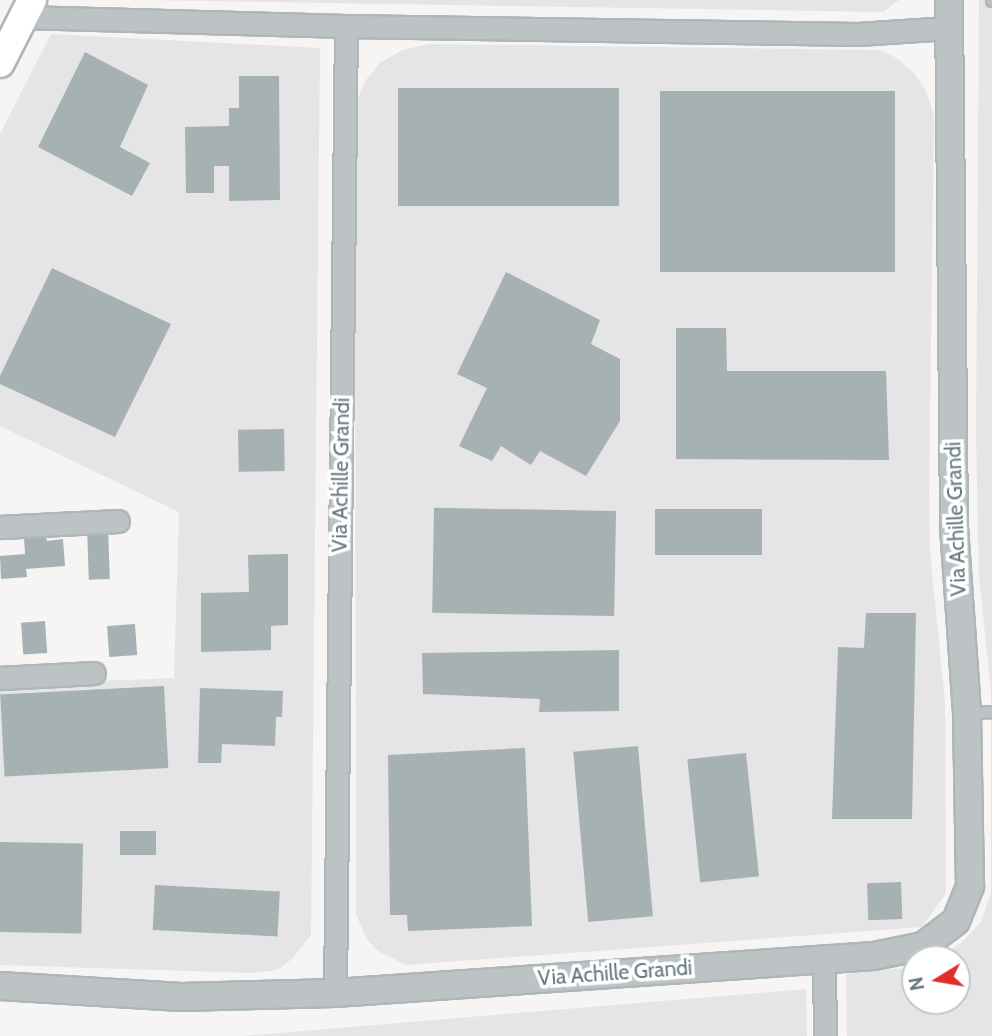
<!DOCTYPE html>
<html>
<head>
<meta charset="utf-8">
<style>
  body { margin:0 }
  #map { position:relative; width:992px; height:1036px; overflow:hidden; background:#f6f5f3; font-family:Cabin,sans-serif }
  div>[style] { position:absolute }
  .built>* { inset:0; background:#e4e5e4 }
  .building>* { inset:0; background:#a6b1b4; transform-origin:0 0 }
  .roads { filter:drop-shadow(2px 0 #adb6b8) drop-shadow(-2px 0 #adb6b8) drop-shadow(0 2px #adb6b8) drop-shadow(0 -2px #adb6b8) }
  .service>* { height:10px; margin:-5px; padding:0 5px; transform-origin:5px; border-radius:5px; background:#bdc3c5 }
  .minor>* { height:21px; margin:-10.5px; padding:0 10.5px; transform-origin:10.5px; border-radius:10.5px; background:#bdc3c5 }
  .tertiary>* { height:26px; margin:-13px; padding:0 13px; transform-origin:13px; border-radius:13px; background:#bdc3c5 }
  .secondary>* { height:28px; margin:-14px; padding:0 14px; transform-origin:14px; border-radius:14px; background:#fff }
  span { translate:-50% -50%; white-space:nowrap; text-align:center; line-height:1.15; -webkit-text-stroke:7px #fff; paint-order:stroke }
  .street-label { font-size:21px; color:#62777d }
  .north { position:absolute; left:901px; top:945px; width:70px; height:70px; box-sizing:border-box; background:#fff; border:2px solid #c0c9cb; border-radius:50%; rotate:259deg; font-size:19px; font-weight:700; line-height:28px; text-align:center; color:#62777d }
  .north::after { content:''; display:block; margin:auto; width:24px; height:32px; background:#de2e2b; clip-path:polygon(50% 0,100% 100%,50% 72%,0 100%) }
</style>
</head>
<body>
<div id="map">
  <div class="built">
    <div style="clip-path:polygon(142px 0,899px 0,883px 12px)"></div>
    <div style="clip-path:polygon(979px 0,992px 0,992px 1036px,847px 1036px,846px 974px,915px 967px,915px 1001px,957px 1001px,957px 959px,939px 959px,961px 943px,981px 922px,991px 893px,991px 691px,979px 576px,976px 435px)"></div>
    <div style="clip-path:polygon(51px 34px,320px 48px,311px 935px,292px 959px,277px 970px,253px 973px,0 965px,0 685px,174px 678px,179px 512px,0 426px,0 134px)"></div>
    <div style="clip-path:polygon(430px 44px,878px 50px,897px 58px,914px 73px,926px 91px,934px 116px,929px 494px,930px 552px,945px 702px,946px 893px,922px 927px,406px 965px,378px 951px,366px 938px,356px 914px,355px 105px,365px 81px,381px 62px,403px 50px)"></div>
    <div style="clip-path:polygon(806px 989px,807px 1036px,241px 1036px)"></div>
  </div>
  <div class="building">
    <div style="clip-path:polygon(85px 52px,148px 85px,120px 147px,150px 163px,132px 196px,38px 147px)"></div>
    <div style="clip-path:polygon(239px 76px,279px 76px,280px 200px,229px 201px,229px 166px,214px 166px,214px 193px,186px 193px,185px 127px,229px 126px,229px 108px,239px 108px)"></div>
    <div style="left:398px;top:88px;width:221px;height:118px"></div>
    <div style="left:895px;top:91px;width:181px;height:235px;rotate:90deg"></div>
    <div style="clip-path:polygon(52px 268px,171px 324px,115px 437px,0 384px,0 376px)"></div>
    <div style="clip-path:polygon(506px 272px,600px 320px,591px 344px,620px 359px,620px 421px,586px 476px,540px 451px,531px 465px,501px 446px,492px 461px,459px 446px,487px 388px,457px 374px)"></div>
    <div style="clip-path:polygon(676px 328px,726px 328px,727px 371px,886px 371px,889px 460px,676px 459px)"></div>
    <div style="left:284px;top:429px;width:42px;height:46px;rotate:89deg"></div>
    <div style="left:655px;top:509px;width:107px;height:46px"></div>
    <div style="left:616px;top:511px;width:105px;height:182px;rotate:91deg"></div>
    <div style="left:108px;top:527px;width:52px;height:21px;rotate:88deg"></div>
    <div style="clip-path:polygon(46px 536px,47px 541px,63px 539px,65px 566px,26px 569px,27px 577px,1px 579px,0 556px,25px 554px,24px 538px)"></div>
    <div style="clip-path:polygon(288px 554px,288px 625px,271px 626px,271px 650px,201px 652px,201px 593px,249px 592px,248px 555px)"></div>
    <div style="clip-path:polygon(866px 613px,916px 613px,912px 819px,832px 819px,838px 647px,864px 648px)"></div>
    <div style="left:45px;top:621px;width:32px;height:24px;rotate:86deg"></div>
    <div style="left:135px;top:624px;width:31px;height:28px;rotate:86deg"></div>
    <div style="clip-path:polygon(619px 650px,619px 711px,539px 712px,540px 699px,423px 694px,422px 653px)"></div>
    <div style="left:164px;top:686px;width:82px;height:164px;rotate:87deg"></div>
    <div style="clip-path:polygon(200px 688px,283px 691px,282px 717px,276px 717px,275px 746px,222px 744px,221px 763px,198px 763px)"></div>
    <div style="left:638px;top:746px;width:171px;height:65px;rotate:85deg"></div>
    <div style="clip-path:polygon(525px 748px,532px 926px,408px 931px,407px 915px,390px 915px,388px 755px)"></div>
    <div style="left:746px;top:753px;width:124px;height:59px;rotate:84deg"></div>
    <div style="left:120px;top:831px;width:36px;height:24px"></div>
    <div style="left:0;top:842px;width:83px;height:90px;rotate:1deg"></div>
    <div style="left:901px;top:882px;width:37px;height:34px;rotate:88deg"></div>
    <div style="left:155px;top:885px;width:125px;height:45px;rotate:3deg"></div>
  </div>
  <div class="roads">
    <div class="service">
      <div style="left:992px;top:0;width:1px;rotate:90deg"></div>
      <div style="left:967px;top:713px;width:25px;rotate:-2deg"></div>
    </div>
    <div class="minor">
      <div style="left:23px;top:17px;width:323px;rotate:1.6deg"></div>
      <div style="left:346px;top:26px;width:512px;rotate:0.9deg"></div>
      <div style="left:858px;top:34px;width:91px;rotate:-3.8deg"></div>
      <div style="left:0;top:527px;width:118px;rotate:-2.9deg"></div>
      <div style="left:0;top:678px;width:94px;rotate:-3deg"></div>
      <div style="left:824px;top:959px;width:77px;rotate:89.3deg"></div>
      <div style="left:335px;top:993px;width:967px;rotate:-89.35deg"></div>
    </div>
    <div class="tertiary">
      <div style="left:0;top:986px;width:181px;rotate:3.5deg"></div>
      <div style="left:181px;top:997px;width:154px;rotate:-1.5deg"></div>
      <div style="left:335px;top:993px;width:540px;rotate:-3.93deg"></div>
      <div style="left:874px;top:956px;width:50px;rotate:-11.5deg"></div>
      <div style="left:923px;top:946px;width:41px;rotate:-37.1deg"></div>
      <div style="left:956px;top:921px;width:38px;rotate:-68deg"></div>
      <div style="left:970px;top:886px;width:173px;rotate:-91deg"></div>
      <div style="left:967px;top:713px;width:188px;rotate:-94deg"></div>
      <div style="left:954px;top:525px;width:525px;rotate:-90.55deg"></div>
    </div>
    <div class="secondary">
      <div style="left:0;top:63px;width:71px;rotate:-63.1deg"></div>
    </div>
  </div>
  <div class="street-label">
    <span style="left:341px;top:475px;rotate:-89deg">Via Achille Grandi</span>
    <span style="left:956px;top:519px;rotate:-92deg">Via Achille Grandi</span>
    <span style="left:615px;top:973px;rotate:-4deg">Via Achille Grandi</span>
  </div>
  <div class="north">N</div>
</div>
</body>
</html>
